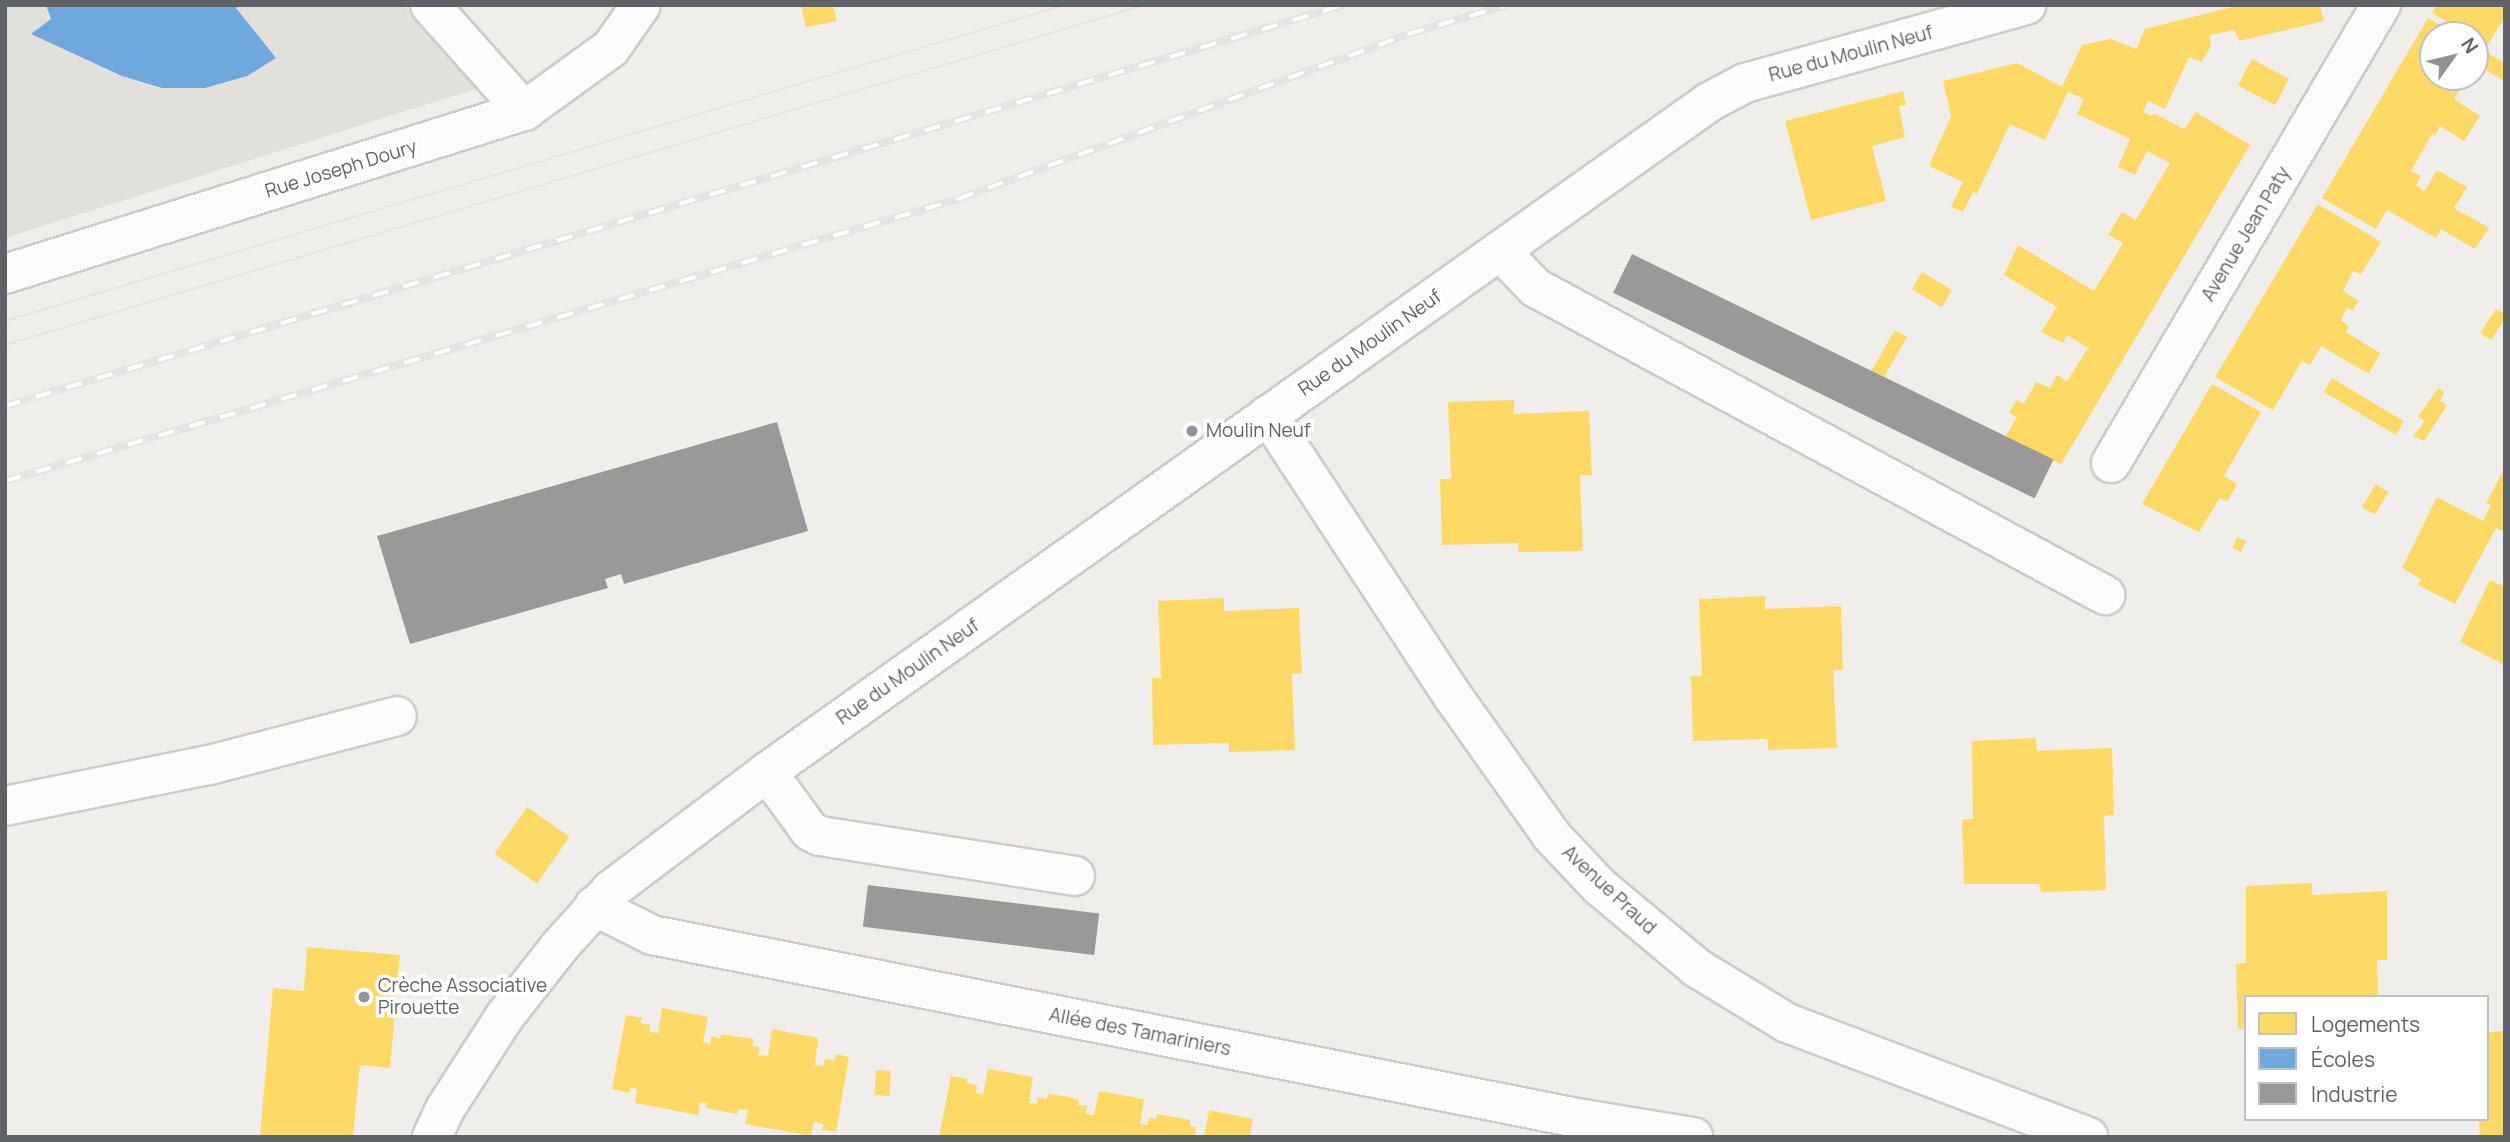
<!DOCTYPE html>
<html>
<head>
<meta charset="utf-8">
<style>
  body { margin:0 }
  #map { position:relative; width:2510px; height:1142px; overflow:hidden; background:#efeeea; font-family:Manrope,sans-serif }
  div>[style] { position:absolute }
  .education>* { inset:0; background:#e2e0da }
  .homes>* { inset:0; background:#ffd966; transform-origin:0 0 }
  .schools>* { inset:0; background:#6fa8dc }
  .industry>* { inset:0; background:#999; transform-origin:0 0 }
  .roads { filter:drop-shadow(2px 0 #cbcccc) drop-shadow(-2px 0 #cbcccc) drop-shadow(0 2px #cbcccc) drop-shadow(0 -2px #cbcccc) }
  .minor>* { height:38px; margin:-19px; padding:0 19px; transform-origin:19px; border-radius:19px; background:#fdfcfc }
  .tram>* { height:2px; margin:-1px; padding:0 1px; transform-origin:1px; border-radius:1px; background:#e4e4e4 }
  .rail>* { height:8px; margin-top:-4px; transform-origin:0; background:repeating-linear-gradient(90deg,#fff 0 16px,#e4e4e4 0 32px); box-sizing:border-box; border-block:2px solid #e4e4e4 }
  .dots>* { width:19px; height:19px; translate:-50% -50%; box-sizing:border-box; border:4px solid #fff; border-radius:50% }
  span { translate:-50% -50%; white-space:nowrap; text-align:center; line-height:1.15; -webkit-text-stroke:7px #fff; paint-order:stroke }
  .street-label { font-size:19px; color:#5f6368 }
  .poi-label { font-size:19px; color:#5f6368 }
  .left { translate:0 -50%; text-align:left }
  .frame { position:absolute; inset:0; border:7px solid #5f6368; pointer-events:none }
  .legend { position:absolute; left:2244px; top:995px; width:245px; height:126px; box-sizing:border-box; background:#fff; border:2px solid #bfc1c3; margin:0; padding:9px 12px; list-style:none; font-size:21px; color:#5f6368 }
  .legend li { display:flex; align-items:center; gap:14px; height:35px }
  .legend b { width:35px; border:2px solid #bfc1c3 }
  .north { position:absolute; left:2419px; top:21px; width:70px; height:70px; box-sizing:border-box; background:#fff; border:2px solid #bfc1c3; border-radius:50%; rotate:56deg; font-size:19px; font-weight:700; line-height:28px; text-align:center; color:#5f6368 }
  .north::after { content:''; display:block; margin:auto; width:24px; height:32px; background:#919496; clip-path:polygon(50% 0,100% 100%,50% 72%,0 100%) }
</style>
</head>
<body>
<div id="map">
  <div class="education">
    <div style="clip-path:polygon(5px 5px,403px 5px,488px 85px,5px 238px)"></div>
  </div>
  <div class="homes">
    <div style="clip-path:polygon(801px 5px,833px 5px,837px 21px,806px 27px)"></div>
    <div style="clip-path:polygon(2240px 5px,2320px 5px,2324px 21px,2239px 41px,2234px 30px,2210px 35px,2211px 46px,2202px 62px,2189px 57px,2165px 109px,2148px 101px,2143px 112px,2152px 116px,2154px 113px,2184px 129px,2196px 112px,2250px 145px,2061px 464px,2053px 461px,2005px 437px,2017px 417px,2009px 413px,2017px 400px,2024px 404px,2036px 382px,2050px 388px,2057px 375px,2067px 381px,2088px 348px,2067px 335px,2063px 343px,2041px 332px,2057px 307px,2004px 275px,2018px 245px,2094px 291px,2123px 243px,2108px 235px,2122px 212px,2136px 220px,2170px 163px,2147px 151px,2135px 175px,2118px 167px,2130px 139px,2077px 114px,2084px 99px,2068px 92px,2045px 140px,2010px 124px,1977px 194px,1973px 192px,1963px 212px,1951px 207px,1963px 182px,1929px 166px,1951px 116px,1943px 81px,2017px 63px,2062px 87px,2082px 45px,2111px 39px,2136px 49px,2145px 29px)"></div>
    <div style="clip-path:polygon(2436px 5px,2505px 5px,2505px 17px,2484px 51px,2505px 63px,2503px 80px,2475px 64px,2475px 35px,2461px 35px,2463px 31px,2432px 13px)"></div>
    <div style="clip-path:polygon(2428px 18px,2457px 35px,2433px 35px,2433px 77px,2467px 77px,2454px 99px,2480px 116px,2464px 141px,2440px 126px,2435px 136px,2432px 134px,2411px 171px,2421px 176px,2416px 185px,2425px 191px,2437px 170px,2467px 187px,2454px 208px,2489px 228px,2475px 249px,2441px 229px,2436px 238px,2387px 210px,2376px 229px,2322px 198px)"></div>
    <div style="left:2252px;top:59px;width:42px;height:30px;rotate:28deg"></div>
    <div style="clip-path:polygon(1903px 91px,1906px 105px,1899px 106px,1905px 137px,1872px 146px,1886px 201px,1811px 220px,1785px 121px)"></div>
    <div style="clip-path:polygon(2318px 204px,2381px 242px,2361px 274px,2353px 271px,2343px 291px,2359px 301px,2352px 311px,2347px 308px,2341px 321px,2349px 326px,2346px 332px,2380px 353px,2369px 374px,2321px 346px,2310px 365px,2302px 361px,2273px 410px,2215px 377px)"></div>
    <div style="left:1922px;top:272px;width:35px;height:20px;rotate:31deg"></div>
    <div style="clip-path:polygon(2496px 309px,2505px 314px,2505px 319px,2491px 340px,2480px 333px)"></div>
    <div style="left:1895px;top:330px;width:14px;height:48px;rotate:30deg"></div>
    <div style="left:2332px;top:378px;width:84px;height:16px;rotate:31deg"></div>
    <div style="clip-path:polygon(2212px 384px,2261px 412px,2224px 476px,2237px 484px,2227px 502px,2220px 498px,2199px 532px,2142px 504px)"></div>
    <div style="clip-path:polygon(2438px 388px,2444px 392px,2440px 401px,2447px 405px,2424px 441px,2413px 436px,2425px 421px,2418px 417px)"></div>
    <div style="clip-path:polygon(1514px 400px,1514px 414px,1589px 411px,1592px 475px,1580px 475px,1583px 551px,1519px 552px,1518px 543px,1442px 545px,1440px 479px,1451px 479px,1448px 402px)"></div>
    <div style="clip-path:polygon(2505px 468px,2505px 532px,2496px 528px,2455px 604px,2418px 585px,2421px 579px,2402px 568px,2437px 497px,2483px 521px,2491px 505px,2486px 503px)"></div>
    <div style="left:2376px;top:484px;width:15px;height:27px;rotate:32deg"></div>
    <div style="left:2237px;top:537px;width:10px;height:12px;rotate:24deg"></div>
    <div style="clip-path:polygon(2490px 580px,2505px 587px,2505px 665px,2460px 642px)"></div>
    <div style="clip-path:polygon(1765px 596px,1765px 609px,1841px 606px,1843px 670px,1833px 670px,1837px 748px,1768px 750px,1768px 739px,1693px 741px,1691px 676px,1702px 676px,1699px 599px)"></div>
    <div style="clip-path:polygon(1224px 598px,1224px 611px,1299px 608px,1302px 673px,1292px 674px,1295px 750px,1229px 752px,1229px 743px,1153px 745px,1152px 678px,1161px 678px,1158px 601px)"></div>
    <div style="clip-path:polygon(2036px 738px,2037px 751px,2112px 748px,2114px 815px,2104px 816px,2106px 890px,2041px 892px,2040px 884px,1964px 884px,1962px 820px,1973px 819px,1972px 741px)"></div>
    <div style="left:527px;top:807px;width:52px;height:57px;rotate:35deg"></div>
    <div style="clip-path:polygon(2312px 883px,2312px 895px,2387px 891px,2387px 960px,2377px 960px,2378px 997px,2246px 997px,2246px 1029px,2238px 1029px,2236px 964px,2246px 963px,2246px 886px)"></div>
    <div style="clip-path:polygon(307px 947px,400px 955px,390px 1068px,360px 1065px,353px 1137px,260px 1137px,273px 988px,304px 991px)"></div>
    <div style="clip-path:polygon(662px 1008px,708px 1017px,703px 1042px,710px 1044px,711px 1036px,720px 1039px,721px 1034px,754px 1039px,752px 1046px,760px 1047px,758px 1055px,768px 1056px,772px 1029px,818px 1038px,815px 1065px,823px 1066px,825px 1059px,835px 1060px,836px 1054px,849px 1057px,836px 1132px,822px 1130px,823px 1124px,814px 1122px,811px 1136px,745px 1124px,748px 1110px,739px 1109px,737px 1114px,706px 1108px,707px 1103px,700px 1102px,698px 1115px,635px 1103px,637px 1089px,630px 1088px,629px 1093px,612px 1089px,626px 1015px,642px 1018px,640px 1023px,650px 1025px,649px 1032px,658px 1033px)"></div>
    <div style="clip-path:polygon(2505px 1031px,2505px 1137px,2480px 1137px,2479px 1119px,2487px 1119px,2488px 1109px,2487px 1032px)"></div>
    <div style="clip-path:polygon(988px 1069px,1033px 1077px,1029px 1103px,1037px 1104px,1037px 1098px,1047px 1099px,1048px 1094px,1064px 1096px,1079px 1100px,1078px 1105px,1087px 1106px,1086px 1114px,1094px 1115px,1099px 1091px,1144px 1099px,1140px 1124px,1147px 1125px,1149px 1118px,1156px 1119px,1157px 1114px,1190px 1120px,1190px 1126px,1196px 1127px,1195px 1137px,939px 1137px,951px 1076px,968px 1079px,966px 1083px,977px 1085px,976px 1093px,983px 1094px)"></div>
    <div style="left:876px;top:1070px;width:15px;height:25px;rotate:4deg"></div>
    <div style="clip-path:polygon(1209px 1110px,1253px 1119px,1250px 1137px,1204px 1137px)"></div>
  </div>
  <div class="schools">
    <div style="clip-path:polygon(46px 5px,240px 5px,236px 8px,276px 58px,247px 76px,205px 88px,162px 88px,122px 76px,31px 34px,51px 19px)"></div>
  </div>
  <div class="industry">
    <div style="left:1632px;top:254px;width:469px;height:43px;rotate:26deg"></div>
    <div style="clip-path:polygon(777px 422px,808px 531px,624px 584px,621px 574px,605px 579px,608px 588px,410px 644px,377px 536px)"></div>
    <div style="left:868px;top:885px;width:233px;height:42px;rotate:7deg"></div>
  </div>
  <div class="roads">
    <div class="minor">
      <div style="left:430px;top:5px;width:142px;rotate:48.4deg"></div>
      <div style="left:1500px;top:251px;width:52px;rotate:45.8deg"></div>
      <div style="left:1536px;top:288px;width:647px;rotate:28.35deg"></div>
      <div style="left:5px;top:274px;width:544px;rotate:-17.44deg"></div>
      <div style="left:524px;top:111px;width:107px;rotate:-35.9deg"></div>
      <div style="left:611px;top:48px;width:52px;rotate:-55.1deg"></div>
      <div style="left:1268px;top:415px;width:335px;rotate:56.7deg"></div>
      <div style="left:1452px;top:695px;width:171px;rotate:54.7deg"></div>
      <div style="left:1551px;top:835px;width:70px;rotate:46.7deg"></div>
      <div style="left:1599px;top:886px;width:128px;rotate:39.9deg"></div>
      <div style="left:1697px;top:968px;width:105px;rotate:31.4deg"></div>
      <div style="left:1787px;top:1023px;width:322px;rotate:20.7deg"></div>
      <div style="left:2111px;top:463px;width:532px;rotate:-59.48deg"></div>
      <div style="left:767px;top:772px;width:73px;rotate:53.9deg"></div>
      <div style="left:810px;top:831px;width:11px;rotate:27deg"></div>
      <div style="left:820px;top:836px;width:258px;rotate:8.9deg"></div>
      <div style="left:5px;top:806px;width:208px;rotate:-11.4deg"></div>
      <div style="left:209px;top:765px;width:194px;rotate:-14.6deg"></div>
      <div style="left:594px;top:906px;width:65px;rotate:26.6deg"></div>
      <div style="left:652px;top:935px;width:938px;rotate:11.19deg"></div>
      <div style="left:1572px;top:1117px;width:123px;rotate:9.4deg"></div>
      <div style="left:432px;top:1137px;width:31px;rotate:-65deg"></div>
      <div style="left:445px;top:1109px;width:111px;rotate:-57.2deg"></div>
      <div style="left:505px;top:1016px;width:89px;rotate:-51.8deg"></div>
      <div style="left:560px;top:946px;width:76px;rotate:-47.7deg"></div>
      <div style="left:611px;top:890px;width:196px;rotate:-37.1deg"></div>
      <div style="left:767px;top:772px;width:706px;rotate:-35.42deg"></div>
      <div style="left:1342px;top:363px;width:450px;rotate:-35.4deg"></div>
      <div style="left:1709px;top:102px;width:41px;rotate:-27.8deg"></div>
      <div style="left:1745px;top:83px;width:292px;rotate:-15.5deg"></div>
    </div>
  </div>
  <div class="tram">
    <div style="left:5px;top:321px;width:1105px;rotate:-16.61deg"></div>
    <div style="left:5px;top:345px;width:1190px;rotate:-16.61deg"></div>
  </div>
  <div class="rail">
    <div style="left:5px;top:406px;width:1397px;rotate:-16.68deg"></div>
    <div style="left:5px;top:481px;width:994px;rotate:-16.48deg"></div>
    <div style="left:958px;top:199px;width:479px;rotate:-20.1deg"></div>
    <div style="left:1408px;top:34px;width:103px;rotate:-16.3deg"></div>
  </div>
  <div class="dots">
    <div style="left:1192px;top:431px;background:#919496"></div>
    <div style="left:364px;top:997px;background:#919496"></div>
  </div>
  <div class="street-label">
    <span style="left:1851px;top:54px;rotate:-15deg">Rue du Moulin Neuf</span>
    <span style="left:341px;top:169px;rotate:-17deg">Rue Joseph Doury</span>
    <span style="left:2246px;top:234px;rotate:-59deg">Avenue Jean Paty</span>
    <span style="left:1370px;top:343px;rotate:-35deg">Rue du Moulin Neuf</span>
    <span style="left:908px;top:672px;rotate:-35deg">Rue du Moulin Neuf</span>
    <span style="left:1609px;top:890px;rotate:43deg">Avenue Praud</span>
    <span style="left:1140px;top:1032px;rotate:11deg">Allée des Tamariniers</span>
  </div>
  <div class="poi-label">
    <span class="left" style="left:1206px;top:431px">Moulin Neuf</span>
    <span class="left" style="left:378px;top:997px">Crèche Associative<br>Pirouette</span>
  </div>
  <div class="frame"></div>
  <ul class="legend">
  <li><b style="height:19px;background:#ffd966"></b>Logements</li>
  <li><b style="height:19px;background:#6fa8dc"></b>Écoles</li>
  <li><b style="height:19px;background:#999"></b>Industrie</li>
  </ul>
  <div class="north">N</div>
</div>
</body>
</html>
